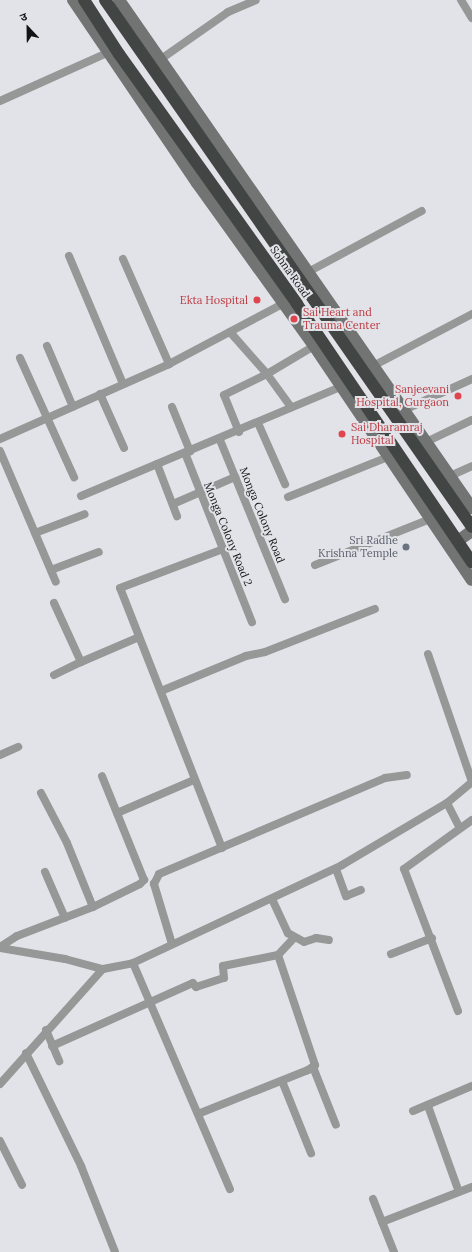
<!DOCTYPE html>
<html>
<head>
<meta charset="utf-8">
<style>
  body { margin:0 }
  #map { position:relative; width:472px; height:1252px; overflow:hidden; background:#e2e3e8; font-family:Lora,"Noto Sans Devanagari",serif }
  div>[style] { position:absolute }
  .street>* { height:8px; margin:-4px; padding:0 4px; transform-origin:4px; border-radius:4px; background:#969897 }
  .secondary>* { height:12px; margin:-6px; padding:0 6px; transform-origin:6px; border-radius:6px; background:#717473 }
  .highway>* { height:12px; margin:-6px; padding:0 6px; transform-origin:6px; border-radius:6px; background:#414543 }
  .dots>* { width:11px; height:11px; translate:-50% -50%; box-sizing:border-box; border:2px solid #e2e3e8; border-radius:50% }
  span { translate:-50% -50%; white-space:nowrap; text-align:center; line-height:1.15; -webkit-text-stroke:4px #e2e3e8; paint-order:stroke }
  .street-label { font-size:11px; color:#131415 }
  .health-label { font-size:11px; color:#be3a42 }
  .right { translate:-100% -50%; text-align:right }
  .left { translate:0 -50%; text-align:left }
  .worship-label { font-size:11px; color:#5b616d }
  .north { position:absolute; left:8px; top:8px; width:40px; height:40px; -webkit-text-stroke:3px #e2e3e8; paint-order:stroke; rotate:338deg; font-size:11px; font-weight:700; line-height:16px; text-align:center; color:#131415 }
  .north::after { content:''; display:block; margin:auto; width:14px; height:18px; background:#131415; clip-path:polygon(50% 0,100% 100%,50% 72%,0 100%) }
</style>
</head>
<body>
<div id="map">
  <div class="street">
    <div style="left:461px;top:0;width:21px;rotate:59deg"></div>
    <div style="left:161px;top:59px;width:82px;rotate:-35deg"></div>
    <div style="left:228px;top:12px;width:30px;rotate:-23deg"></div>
    <div style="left:0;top:101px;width:117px;rotate:-24.2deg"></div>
    <div style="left:69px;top:256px;width:139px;rotate:67.1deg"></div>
    <div style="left:123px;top:259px;width:115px;rotate:66.3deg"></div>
    <div style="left:308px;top:272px;width:129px;rotate:-28.2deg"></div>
    <div style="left:230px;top:332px;width:56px;rotate:48.6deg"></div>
    <div style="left:267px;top:374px;width:41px;rotate:54deg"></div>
    <div style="left:47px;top:346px;width:66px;rotate:66.9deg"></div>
    <div style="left:20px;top:358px;width:131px;rotate:65.6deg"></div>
    <div style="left:373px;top:366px;width:112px;rotate:-27.7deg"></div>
    <div style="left:100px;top:394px;width:59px;rotate:66deg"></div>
    <div style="left:172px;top:407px;width:48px;rotate:67.8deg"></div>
    <div style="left:404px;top:410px;width:75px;rotate:-24.5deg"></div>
    <div style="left:258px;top:423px;width:67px;rotate:66.1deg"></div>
    <div style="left:239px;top:432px;width:40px;rotate:-112deg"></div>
    <div style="left:224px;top:395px;width:48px;rotate:-26deg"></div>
    <div style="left:267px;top:374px;width:55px;rotate:-30.8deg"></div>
    <div style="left:0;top:439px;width:185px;rotate:-23.9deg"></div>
    <div style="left:169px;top:364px;width:130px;rotate:-27.9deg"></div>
    <div style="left:220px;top:440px;width:172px;rotate:67.8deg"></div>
    <div style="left:426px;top:442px;width:51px;rotate:-25.6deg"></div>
    <div style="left:0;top:451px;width:142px;rotate:66.9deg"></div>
    <div style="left:185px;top:453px;width:182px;rotate:68.4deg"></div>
    <div style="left:157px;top:464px;width:56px;rotate:69deg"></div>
    <div style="left:450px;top:476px;width:24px;rotate:-24deg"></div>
    <div style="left:81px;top:496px;width:281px;rotate:-22.8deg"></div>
    <div style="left:288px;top:497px;width:108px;rotate:-21.8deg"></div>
    <div style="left:173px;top:504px;width:68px;rotate:-23.5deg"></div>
    <div style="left:35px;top:533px;width:53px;rotate:-20.8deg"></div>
    <div style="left:315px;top:565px;width:124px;rotate:-21.8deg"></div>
    <div style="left:51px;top:570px;width:51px;rotate:-20.6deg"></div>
    <div style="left:54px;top:603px;width:65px;rotate:65.4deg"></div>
    <div style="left:81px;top:662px;width:63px;rotate:-23.3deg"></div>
    <div style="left:428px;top:654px;width:135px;rotate:71deg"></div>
    <div style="left:54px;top:675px;width:30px;rotate:-26deg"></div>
    <div style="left:161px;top:691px;width:92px;rotate:-22.4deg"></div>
    <div style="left:246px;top:656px;width:19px;rotate:-12deg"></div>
    <div style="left:265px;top:652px;width:118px;rotate:-21.4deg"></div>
    <div style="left:0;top:755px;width:20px;rotate:-24deg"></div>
    <div style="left:41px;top:793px;width:56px;rotate:62.5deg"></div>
    <div style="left:67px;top:843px;width:69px;rotate:67.9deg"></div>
    <div style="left:447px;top:803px;width:27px;rotate:63deg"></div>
    <div style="left:117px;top:813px;width:84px;rotate:-23.2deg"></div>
    <div style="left:222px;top:848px;width:279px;rotate:-111.4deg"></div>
    <div style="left:120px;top:588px;width:110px;rotate:-20.7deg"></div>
    <div style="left:336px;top:869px;width:29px;rotate:70deg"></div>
    <div style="left:346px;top:896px;width:16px;rotate:-22deg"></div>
    <div style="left:45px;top:872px;width:50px;rotate:66.5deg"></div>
    <div style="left:272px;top:899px;width:38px;rotate:65deg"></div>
    <div style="left:288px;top:933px;width:18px;rotate:29deg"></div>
    <div style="left:304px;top:942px;width:13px;rotate:-18deg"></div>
    <div style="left:316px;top:938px;width:13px;rotate:9deg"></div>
    <div style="left:172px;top:944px;width:63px;rotate:-106.7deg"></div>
    <div style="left:154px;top:884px;width:11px;rotate:-63deg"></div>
    <div style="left:159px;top:874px;width:246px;rotate:-23deg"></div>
    <div style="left:385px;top:778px;width:22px;rotate:-8deg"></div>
    <div style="left:0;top:947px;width:20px;rotate:-33deg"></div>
    <div style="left:17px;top:936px;width:81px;rotate:-20.9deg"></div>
    <div style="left:93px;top:907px;width:52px;rotate:-26.1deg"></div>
    <div style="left:140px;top:884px;width:6px;rotate:-45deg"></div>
    <div style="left:144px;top:880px;width:112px;rotate:-112deg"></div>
    <div style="left:0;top:948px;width:66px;rotate:9.6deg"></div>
    <div style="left:65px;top:959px;width:39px;rotate:15deg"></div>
    <div style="left:103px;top:969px;width:31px;rotate:-11deg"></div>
    <div style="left:133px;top:963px;width:231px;rotate:-25.1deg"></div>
    <div style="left:342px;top:865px;width:122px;rotate:-30.6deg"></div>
    <div style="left:447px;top:803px;width:33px;rotate:-40deg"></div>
    <div style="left:391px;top:954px;width:44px;rotate:-21.3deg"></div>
    <div style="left:278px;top:955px;width:23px;rotate:-47deg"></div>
    <div style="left:133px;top:963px;width:246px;rotate:66.8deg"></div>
    <div style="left:458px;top:1011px;width:152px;rotate:-110.8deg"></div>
    <div style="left:404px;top:869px;width:84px;rotate:-35.8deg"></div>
    <div style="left:46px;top:1030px;width:34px;rotate:67deg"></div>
    <div style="left:52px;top:1046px;width:154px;rotate:-24.1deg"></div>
    <div style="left:193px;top:983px;width:5px;rotate:53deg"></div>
    <div style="left:196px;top:987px;width:29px;rotate:-18deg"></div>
    <div style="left:224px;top:978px;width:12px;rotate:-95deg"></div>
    <div style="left:223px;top:966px;width:56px;rotate:-11.3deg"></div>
    <div style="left:278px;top:955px;width:116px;rotate:71.4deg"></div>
    <div style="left:315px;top:1065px;width:9px;rotate:144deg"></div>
    <div style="left:308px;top:1070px;width:118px;rotate:158.2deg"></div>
    <div style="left:26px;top:1053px;width:126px;rotate:64deg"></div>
    <div style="left:81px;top:1166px;width:92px;rotate:68.4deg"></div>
    <div style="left:313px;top:1067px;width:62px;rotate:68.4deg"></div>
    <div style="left:282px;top:1081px;width:78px;rotate:68.1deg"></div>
    <div style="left:0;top:1084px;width:154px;rotate:-48.2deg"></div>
    <div style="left:428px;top:1106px;width:91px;rotate:70.2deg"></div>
    <div style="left:413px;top:1111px;width:64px;rotate:-23deg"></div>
    <div style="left:0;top:1141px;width:49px;rotate:63.4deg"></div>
    <div style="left:373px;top:1199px;width:57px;rotate:68.4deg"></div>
    <div style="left:382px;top:1222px;width:97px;rotate:-21.3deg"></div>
  </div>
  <div class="secondary">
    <div style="left:73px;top:0;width:221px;rotate:55.9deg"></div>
    <div style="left:197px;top:183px;width:201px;rotate:54.3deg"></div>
    <div style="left:314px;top:346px;width:282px;rotate:56deg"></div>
    <div style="left:119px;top:0;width:619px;rotate:55.21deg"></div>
    <div style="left:451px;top:546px;width:26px;rotate:-36deg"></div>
  </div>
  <div class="highway">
    <div style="left:84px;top:0;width:64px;rotate:57.1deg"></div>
    <div style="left:119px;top:54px;width:307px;rotate:54.5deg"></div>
    <div style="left:297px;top:304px;width:312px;rotate:55.9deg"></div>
    <div style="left:105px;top:0;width:642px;rotate:55.15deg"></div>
  </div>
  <div class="dots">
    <div style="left:257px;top:300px;background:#e0444e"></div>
    <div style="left:294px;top:319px;background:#e0444e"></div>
    <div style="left:458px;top:396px;background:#e0444e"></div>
    <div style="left:342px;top:434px;background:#e0444e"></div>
    <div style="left:406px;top:547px;background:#6b7280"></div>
  </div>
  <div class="street-label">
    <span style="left:290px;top:272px;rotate:55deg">Sohna Road</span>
    <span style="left:262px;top:515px;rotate:68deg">Monga Colony Road</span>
    <span style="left:228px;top:534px;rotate:68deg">Monga Colony Road 2</span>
  </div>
  <div class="health-label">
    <span class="right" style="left:248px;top:300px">Ekta Hospital</span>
    <span class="left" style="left:303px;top:319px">Sai Heart and<br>Trauma Center</span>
    <span class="right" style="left:449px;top:396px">Sanjeevani<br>Hospital, Gurgaon</span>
    <span class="left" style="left:351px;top:434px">Sai Dharamraj<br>Hospital</span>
  </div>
  <div class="worship-label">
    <span class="right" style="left:398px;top:547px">Sri Radhe<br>Krishna Temple</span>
  </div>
  <div class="north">उ</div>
</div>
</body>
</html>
